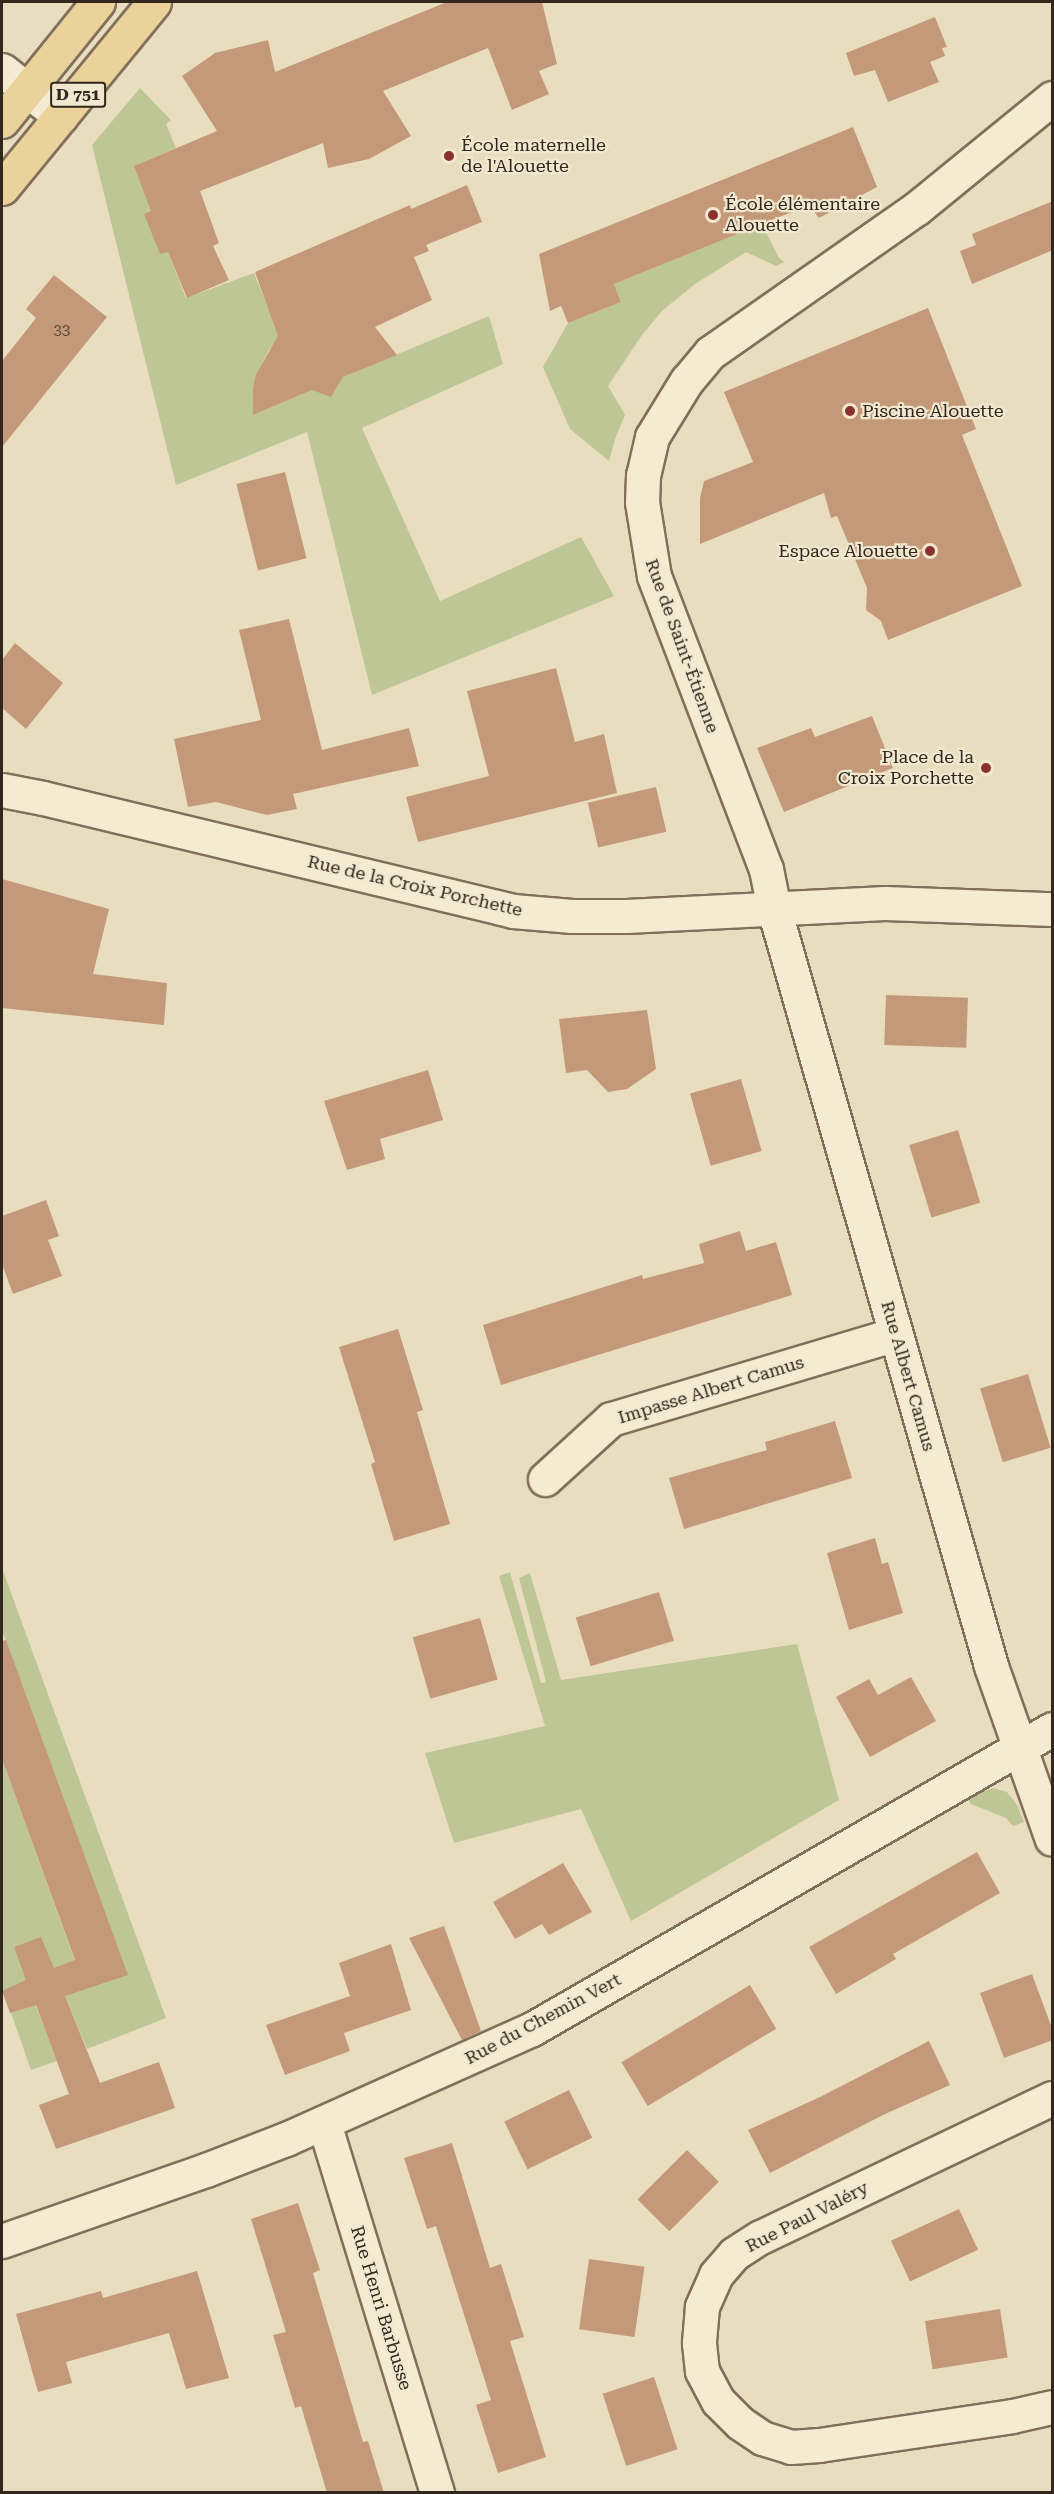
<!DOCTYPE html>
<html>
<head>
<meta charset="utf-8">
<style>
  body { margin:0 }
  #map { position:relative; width:1054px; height:2494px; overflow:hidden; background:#e9ddc0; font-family:"Roboto Serif",serif }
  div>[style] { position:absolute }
  .green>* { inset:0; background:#bfc695 }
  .building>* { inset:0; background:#c49979; transform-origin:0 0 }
  .roads { filter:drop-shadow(2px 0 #806f5a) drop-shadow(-2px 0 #806f5a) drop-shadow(0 2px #806f5a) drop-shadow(0 -2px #806f5a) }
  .street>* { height:33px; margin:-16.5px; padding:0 16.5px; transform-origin:16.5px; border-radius:16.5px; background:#f5ebd2 }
  .primary>* { height:33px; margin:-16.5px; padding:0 16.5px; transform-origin:16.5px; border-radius:16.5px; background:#ead29a }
  .dots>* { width:16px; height:16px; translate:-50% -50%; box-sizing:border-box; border:3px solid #f1e8cf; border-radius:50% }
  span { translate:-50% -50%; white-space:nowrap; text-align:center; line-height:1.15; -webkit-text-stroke:4.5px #f1e8cf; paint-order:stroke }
  .number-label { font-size:15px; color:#564434 }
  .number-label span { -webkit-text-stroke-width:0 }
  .shield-label span { padding:2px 4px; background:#f1e8cf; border:2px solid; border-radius:4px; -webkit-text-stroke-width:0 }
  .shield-label { font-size:16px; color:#31271d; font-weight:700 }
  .poi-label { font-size:18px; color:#31271d }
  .left { translate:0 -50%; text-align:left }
  .right { translate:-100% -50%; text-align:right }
  .street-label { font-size:18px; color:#31271d }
  .frame { position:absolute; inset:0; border:3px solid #31271d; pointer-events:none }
</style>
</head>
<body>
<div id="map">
  <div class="green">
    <div style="clip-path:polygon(140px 88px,171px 120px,166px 124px,176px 148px,134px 166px,186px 298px,254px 273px,269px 310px,287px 302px,278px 340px,269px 350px,256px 374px,253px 387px,255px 414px,312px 390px,331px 396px,343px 377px,489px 316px,503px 364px,362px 428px,440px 601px,581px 537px,614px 596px,372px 695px,307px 432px,176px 485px,92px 145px)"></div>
    <div style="clip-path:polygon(762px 224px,779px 258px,784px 262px,776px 266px,746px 252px,695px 284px,662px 311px,642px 335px,608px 386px,625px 415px,615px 439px,609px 461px,570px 429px,543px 367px,568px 323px,621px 302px,614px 284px)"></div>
    <div style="clip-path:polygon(2px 1568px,166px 2018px,87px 2049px,54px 1969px,26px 1980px,57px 2061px,31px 2070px,2px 1987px,2px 1759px,85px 1989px,127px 1975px,4px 1635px,2px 1635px)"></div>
    <div style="clip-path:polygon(510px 1572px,541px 1683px,546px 1682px,519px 1578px,530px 1573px,561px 1680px,797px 1644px,839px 1800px,631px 1921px,581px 1809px,454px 1843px,425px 1753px,545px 1726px,499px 1576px)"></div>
    <div style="clip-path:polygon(993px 1788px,1007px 1792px,1017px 1805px,1024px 1822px,1013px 1826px,1006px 1818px,971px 1804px,967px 1797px)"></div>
  </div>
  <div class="building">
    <div style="clip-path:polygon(447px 2px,542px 2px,557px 64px,539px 71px,549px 94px,512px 110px,488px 48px,383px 91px,411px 136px,369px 159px,328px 168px,323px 143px,200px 191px,219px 243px,213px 246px,229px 280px,187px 298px,168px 252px,160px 254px,144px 214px,151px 211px,134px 166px,217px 131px,182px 76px,215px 53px,268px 40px,275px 72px)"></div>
    <div style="clip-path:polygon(935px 17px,947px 47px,942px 48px,945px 56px,930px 62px,939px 82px,888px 102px,875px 70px,854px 76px,846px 53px)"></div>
    <div style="clip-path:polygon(853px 127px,877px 187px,819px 218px,809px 205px,614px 284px,621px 302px,568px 323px,561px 306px,550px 311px,539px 254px)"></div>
    <div style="clip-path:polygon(467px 185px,482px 222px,426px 245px,429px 251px,414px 257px,432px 300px,375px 327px,397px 355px,343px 377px,331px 397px,312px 390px,253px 415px,253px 387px,256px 374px,278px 336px,255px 272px,410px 205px,411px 209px)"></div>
    <div style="clip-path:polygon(1053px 201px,1053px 250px,972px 284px,960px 251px,976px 245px,972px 234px)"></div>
    <div style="clip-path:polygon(54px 275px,107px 317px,2px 447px,2px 361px,36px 318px,26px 309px)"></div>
    <div style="clip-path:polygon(928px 308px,976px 429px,962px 435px,1022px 586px,888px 640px,881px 621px,866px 610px,867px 588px,837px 516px,831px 518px,824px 493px,700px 544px,700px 498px,704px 481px,753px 462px,724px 392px)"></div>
    <div style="left:285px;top:472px;width:89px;height:50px;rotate:76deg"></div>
    <div style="clip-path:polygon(289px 619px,322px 750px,409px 728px,419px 766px,293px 794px,297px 809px,267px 815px,216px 802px,188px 807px,174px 739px,261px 720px,239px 630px)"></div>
    <div style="clip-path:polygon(15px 643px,63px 683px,26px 729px,2px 708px,2px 660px)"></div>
    <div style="clip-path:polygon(556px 668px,575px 742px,604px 734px,617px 793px,418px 842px,406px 797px,489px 776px,467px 691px)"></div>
    <div style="clip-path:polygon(872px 716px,893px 768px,784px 812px,757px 748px,811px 728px,815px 737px)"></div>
    <div style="left:656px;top:787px;width:46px;height:70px;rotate:77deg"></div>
    <div style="clip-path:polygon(2px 879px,109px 909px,93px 974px,167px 983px,164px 1025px,2px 1008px)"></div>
    <div style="left:886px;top:995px;width:82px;height:50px;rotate:2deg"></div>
    <div style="clip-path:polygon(647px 1010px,656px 1069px,627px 1089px,608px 1092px,587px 1070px,566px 1073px,559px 1019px)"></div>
    <div style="clip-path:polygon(428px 1070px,443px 1120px,380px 1139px,385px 1159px,347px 1170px,324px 1101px)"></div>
    <div style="left:741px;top:1079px;width:75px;height:53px;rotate:74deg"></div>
    <div style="left:958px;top:1130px;width:76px;height:51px;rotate:73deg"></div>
    <div style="clip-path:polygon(46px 1200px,59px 1236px,48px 1240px,62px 1276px,13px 1294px,2px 1264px,2px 1216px)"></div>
    <div style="clip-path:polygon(740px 1231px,746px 1251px,776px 1242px,792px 1295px,501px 1385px,483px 1325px,642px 1275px,643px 1279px,704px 1263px,699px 1244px)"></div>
    <div style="clip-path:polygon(398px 1329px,423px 1410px,417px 1412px,450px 1524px,394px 1541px,371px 1464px,375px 1462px,339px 1347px)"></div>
    <div style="left:1028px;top:1374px;width:77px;height:50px;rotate:73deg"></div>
    <div style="clip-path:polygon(835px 1421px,852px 1478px,684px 1529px,669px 1478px,767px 1450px,765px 1442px)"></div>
    <div style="clip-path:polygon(875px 1538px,882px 1564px,888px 1562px,903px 1613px,849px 1630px,827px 1553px)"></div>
    <div style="left:659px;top:1592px;width:51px;height:87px;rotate:73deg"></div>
    <div style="left:480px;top:1618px;width:64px;height:70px;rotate:74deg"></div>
    <div style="clip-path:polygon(6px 1640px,128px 1975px,65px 1996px,100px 2083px,159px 2062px,175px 2108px,56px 2149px,39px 2105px,69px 2094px,36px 2005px,10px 2013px,2px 1991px,26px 1980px,14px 1947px,41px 1937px,54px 1968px,75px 1960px,2px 1759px,2px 1641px)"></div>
    <div style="clip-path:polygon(911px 1677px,936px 1721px,870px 1757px,836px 1697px,869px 1679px,878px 1695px)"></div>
    <div style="clip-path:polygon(977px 1852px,1000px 1893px,893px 1954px,896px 1959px,836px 1994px,809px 1947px)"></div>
    <div style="clip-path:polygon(563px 1863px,592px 1912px,549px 1935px,542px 1924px,515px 1939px,493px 1902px)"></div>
    <div style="clip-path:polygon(444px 1926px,481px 2031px,462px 2040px,409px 1938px)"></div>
    <div style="clip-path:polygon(391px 1944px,411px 2010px,344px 2033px,350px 2051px,285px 2075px,266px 2025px,350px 1996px,339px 1963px)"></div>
    <div style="clip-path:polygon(1032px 1974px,1053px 2031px,1053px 2040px,1004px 2058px,980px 1993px)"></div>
    <div style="left:750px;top:1985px;width:51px;height:150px;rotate:59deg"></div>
    <div style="clip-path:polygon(929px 2041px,950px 2085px,885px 2114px,770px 2173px,748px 2130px,820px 2097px)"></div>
    <div style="left:569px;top:2090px;width:53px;height:72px;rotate:64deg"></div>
    <div style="clip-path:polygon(452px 2143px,490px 2268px,501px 2264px,524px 2337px,510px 2341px,546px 2457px,498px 2473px,476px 2405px,491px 2400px,436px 2226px,427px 2229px,404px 2158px)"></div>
    <div style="left:687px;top:2150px;width:45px;height:70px;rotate:45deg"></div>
    <div style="clip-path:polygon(298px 2203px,320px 2270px,313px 2273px,363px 2442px,368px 2441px,384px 2493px,327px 2493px,301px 2406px,295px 2408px,273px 2335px,286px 2332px,251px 2219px)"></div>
    <div style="left:959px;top:2209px;width:45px;height:75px;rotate:65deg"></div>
    <div style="left:589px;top:2259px;width:56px;height:71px;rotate:8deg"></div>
    <div style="clip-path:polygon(197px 2271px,229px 2378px,186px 2389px,169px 2333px,66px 2362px,72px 2383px,38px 2392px,16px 2314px,101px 2291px,103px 2298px)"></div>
    <div style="left:1000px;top:2309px;width:49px;height:76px;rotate:81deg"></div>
    <div style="left:654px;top:2377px;width:76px;height:54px;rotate:72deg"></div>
  </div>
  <div class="roads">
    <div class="street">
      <div style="left:2px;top:70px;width:75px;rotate:38.5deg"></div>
      <div style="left:1052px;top:98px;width:174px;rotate:140.8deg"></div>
      <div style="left:917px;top:208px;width:253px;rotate:145deg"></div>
      <div style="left:710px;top:353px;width:35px;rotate:130deg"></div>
      <div style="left:687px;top:380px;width:67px;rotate:121.6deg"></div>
      <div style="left:652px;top:437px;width:39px;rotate:103deg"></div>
      <div style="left:643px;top:475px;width:27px;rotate:92deg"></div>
      <div style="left:642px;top:502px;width:75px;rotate:80.8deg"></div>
      <div style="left:654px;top:576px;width:314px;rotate:69.1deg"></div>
      <div style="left:766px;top:869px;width:41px;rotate:78.7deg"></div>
      <div style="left:774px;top:909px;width:787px;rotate:74deg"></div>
      <div style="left:991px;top:1666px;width:183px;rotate:70.6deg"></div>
      <div style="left:2px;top:790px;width:42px;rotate:11deg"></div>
      <div style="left:43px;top:798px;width:483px;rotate:13.5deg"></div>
      <div style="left:513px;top:911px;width:59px;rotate:4.8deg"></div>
      <div style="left:572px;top:916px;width:54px"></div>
      <div style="left:626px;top:916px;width:259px;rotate:-2.9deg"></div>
      <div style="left:885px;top:903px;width:167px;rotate:2.1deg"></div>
      <div style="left:545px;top:1479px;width:89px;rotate:-42.3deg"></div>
      <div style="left:611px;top:1419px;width:297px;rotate:-16.6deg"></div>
      <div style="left:1052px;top:2098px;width:323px;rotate:154.5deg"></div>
      <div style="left:760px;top:2237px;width:31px;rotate:147deg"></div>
      <div style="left:734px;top:2254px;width:28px;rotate:131deg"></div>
      <div style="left:716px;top:2275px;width:35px;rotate:114deg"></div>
      <div style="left:702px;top:2307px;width:36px;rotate:95deg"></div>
      <div style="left:699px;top:2343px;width:28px;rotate:84deg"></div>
      <div style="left:702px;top:2371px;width:34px;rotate:62deg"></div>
      <div style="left:718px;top:2401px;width:31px;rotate:45deg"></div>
      <div style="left:740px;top:2423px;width:27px;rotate:34deg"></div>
      <div style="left:762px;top:2438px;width:30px;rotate:17deg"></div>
      <div style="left:791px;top:2447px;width:28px;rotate:-4deg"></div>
      <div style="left:819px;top:2445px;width:195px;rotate:-8.5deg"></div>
      <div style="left:1012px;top:2416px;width:41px;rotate:-12.7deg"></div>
      <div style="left:324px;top:2123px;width:386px;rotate:73deg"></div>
      <div style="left:2px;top:2241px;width:216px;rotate:-19.2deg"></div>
      <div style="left:206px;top:2170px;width:86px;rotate:-21.2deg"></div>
      <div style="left:286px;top:2139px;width:269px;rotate:-24.1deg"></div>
      <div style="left:532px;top:2029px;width:600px;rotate:-29.98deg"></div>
    </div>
    <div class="primary">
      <div style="left:2px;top:121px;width:153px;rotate:-51.1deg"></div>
      <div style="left:2px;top:188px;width:240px;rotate:-50.7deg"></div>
    </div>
  </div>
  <div class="dots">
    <div style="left:449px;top:156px;background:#8a302f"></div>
    <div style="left:713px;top:215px;background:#8a302f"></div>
    <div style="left:850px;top:411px;background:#8a302f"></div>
    <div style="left:930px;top:551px;background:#8a302f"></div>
    <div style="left:986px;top:768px;background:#8a302f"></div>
  </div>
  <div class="number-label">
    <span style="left:62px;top:331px">33</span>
  </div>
  <div class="shield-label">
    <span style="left:78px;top:95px">D 751</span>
  </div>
  <div class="poi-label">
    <span class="left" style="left:461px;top:156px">École maternelle<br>de l'Alouette</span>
    <span class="left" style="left:725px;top:215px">École élémentaire<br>Alouette</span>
    <span class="left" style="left:862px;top:411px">Piscine Alouette</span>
    <span class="right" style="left:918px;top:551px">Espace Alouette</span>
    <span class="right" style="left:974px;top:768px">Place de la<br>Croix Porchette</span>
  </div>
  <div class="street-label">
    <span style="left:682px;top:646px;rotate:70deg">Rue de Saint-Étienne</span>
    <span style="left:415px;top:886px;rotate:13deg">Rue de la Croix Porchette</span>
    <span style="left:908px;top:1376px;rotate:74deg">Rue Albert Camus</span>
    <span style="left:711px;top:1390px;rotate:-17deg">Impasse Albert Camus</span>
    <span style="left:543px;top:2019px;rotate:-28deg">Rue du Chemin Vert</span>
    <span style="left:807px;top:2217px;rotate:-27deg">Rue Paul Valéry</span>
    <span style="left:381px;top:2308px;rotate:73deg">Rue Henri Barbusse</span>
  </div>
  <div class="frame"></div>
</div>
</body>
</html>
